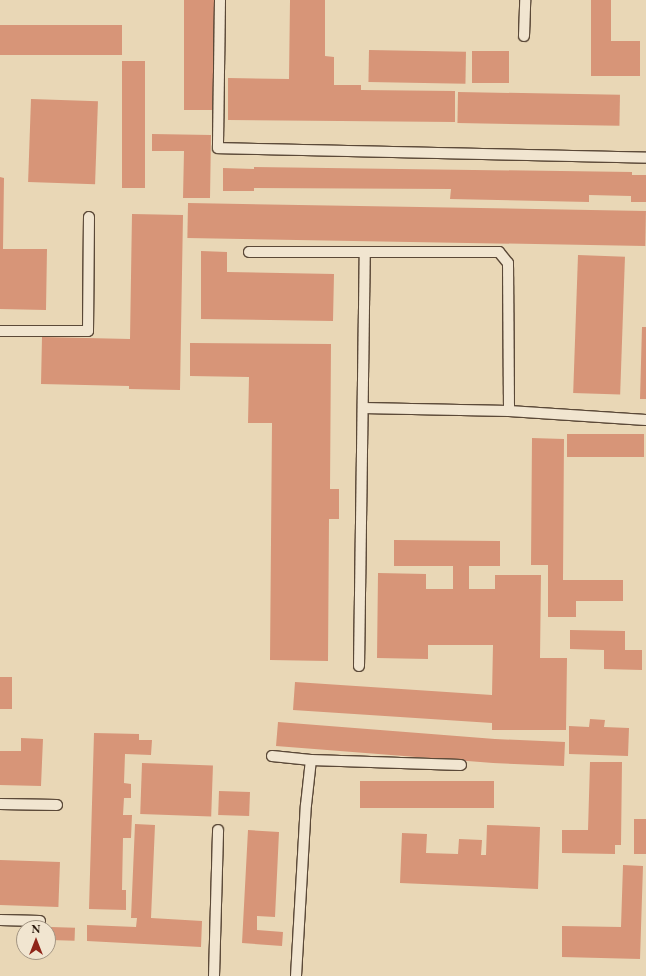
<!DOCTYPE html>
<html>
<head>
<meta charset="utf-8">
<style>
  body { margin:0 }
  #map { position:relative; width:646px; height:976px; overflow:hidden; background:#e9d7b6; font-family:"EB Garamond",serif }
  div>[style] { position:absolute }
  .building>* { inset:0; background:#d79578; transform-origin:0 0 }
  .roads { filter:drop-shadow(1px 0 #5b4938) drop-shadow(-1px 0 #5b4938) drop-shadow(0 1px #5b4938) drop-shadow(0 -1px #5b4938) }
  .service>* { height:10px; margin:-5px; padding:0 5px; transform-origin:5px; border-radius:5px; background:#f1e5d0 }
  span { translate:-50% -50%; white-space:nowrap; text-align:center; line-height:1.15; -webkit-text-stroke:3px #f1e5d0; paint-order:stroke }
  .north { position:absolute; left:16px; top:920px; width:40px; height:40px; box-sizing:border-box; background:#f1e5d0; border:1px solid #a29482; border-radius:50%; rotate:0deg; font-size:11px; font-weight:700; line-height:16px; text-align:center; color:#2c1a0e }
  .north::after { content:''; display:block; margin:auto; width:14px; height:18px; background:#8f2418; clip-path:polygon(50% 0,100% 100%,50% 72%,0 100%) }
</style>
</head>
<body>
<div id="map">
  <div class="building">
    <div style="left:184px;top:0;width:30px;height:110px"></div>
    <div style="clip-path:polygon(290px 0,325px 0,325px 56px,334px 57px,334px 85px,361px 85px,361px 90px,455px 91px,455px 122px,228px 120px,228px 78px,289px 79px)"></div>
    <div style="clip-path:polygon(591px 0,611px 0,611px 41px,640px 41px,640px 76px,591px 76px)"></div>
    <div style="left:0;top:25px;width:122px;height:30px"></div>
    <div style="left:369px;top:50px;width:97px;height:32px;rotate:1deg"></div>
    <div style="left:472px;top:51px;width:37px;height:32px"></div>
    <div style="left:122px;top:61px;width:23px;height:127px"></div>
    <div style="left:458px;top:92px;width:162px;height:31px;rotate:1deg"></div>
    <div style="left:31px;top:99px;width:67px;height:83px;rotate:2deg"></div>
    <div style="clip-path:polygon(152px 134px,211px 135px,210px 198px,183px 198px,184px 151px,152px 151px)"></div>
    <div style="clip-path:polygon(254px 167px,632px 172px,632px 175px,646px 175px,646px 202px,631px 202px,631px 196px,589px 195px,589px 202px,450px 199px,451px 189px,254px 188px,254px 191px,223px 191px,223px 168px,254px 169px)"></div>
    <div style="clip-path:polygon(0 177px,4px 178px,3px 249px,47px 249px,46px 310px,0 309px)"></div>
    <div style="left:188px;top:203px;width:458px;height:35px;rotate:1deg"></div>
    <div style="clip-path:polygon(132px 214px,183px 215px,180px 390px,129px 389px,129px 386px,41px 384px,42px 337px,130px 339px)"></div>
    <div style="clip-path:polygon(201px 251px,227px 252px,227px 272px,334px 274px,333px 321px,201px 319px)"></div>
    <div style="left:578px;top:255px;width:47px;height:138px;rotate:2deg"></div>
    <div style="clip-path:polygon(642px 327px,646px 327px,646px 399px,640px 399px)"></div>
    <div style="clip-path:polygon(190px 343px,331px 344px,330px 489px,339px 489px,339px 519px,329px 519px,328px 661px,270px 660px,272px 423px,248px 423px,249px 377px,190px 376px)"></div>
    <div style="left:567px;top:434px;width:77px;height:23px"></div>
    <div style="clip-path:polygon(532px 438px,564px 439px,563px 580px,623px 580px,623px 601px,576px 601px,576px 617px,548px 617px,548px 565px,531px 565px)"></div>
    <div style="clip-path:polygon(394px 540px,500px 541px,500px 566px,469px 566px,469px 589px,495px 589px,495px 575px,541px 575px,540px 658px,567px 658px,566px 730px,492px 730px,492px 723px,293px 710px,295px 682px,492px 695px,493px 645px,428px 645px,428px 659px,377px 658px,378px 573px,426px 574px,426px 589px,453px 589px,453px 566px,394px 566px)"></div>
    <div style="clip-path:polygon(570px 630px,625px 631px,625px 650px,642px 650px,642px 670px,604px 669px,604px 650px,570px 649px)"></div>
    <div style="left:0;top:677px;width:12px;height:32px"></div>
    <div style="clip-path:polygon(590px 719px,605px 720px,604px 727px,629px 728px,628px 756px,569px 754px,569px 726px,589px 727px)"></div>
    <div style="clip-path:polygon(278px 722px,495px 739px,565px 742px,564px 766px,493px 763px,276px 746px)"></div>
    <div style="clip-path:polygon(94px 733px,139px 734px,139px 740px,152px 740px,151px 755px,125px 754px,124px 783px,131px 784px,131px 798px,124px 798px,123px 815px,132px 815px,131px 838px,123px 838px,122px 890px,126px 890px,126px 910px,89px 909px)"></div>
    <div style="clip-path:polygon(21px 738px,43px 739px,41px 786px,0 785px,0 751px,21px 751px)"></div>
    <div style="clip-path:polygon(590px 762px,622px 762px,621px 845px,615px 845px,615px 854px,562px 853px,562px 830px,588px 830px)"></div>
    <div style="left:142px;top:763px;width:71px;height:51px;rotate:2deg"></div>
    <div style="left:360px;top:781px;width:134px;height:27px"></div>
    <div style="left:219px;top:791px;width:31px;height:24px;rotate:2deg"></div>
    <div style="left:634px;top:819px;width:12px;height:35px"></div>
    <div style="clip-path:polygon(135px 824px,155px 825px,151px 918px,202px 921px,201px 947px,87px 941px,87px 925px,136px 927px,137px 918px,131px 918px)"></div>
    <div style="clip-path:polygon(487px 825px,540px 827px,538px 889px,400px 883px,402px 833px,427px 834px,426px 853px,458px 854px,459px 839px,482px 840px,481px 855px,486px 855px)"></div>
    <div style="clip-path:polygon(248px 830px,279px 832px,275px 917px,257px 916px,257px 930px,283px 932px,282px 946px,242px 943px)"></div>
    <div style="left:0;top:860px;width:60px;height:45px;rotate:2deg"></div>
    <div style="clip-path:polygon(623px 865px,643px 866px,640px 959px,562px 957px,562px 926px,621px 927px)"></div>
    <div style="left:51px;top:927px;width:24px;height:13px;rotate:2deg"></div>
  </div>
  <div class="roads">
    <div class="service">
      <div style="left:220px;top:0;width:148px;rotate:90.8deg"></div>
      <div style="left:218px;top:148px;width:428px;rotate:1.3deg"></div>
      <div style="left:524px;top:36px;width:36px;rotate:-88deg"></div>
      <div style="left:249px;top:252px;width:250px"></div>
      <div style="left:499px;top:252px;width:14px;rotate:51deg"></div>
      <div style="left:508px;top:263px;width:148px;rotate:89.6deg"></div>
      <div style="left:0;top:331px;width:88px"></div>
      <div style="left:88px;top:331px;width:114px;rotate:-89.5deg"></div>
      <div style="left:363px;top:408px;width:146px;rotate:1.2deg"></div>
      <div style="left:509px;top:411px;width:137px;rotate:3.8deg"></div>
      <div style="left:359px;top:666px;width:414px;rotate:-89.2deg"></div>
      <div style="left:272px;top:756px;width:39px;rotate:6deg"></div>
      <div style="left:311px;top:760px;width:150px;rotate:1.9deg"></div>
      <div style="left:0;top:804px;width:57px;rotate:1deg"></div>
      <div style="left:0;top:920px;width:40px;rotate:1.4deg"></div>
      <div style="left:214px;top:976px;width:146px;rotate:-88.4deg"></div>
      <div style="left:296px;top:976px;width:171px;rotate:-86.7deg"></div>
      <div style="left:306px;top:805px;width:45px;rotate:-83.7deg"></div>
    </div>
  </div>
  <div class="north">N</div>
</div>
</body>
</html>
